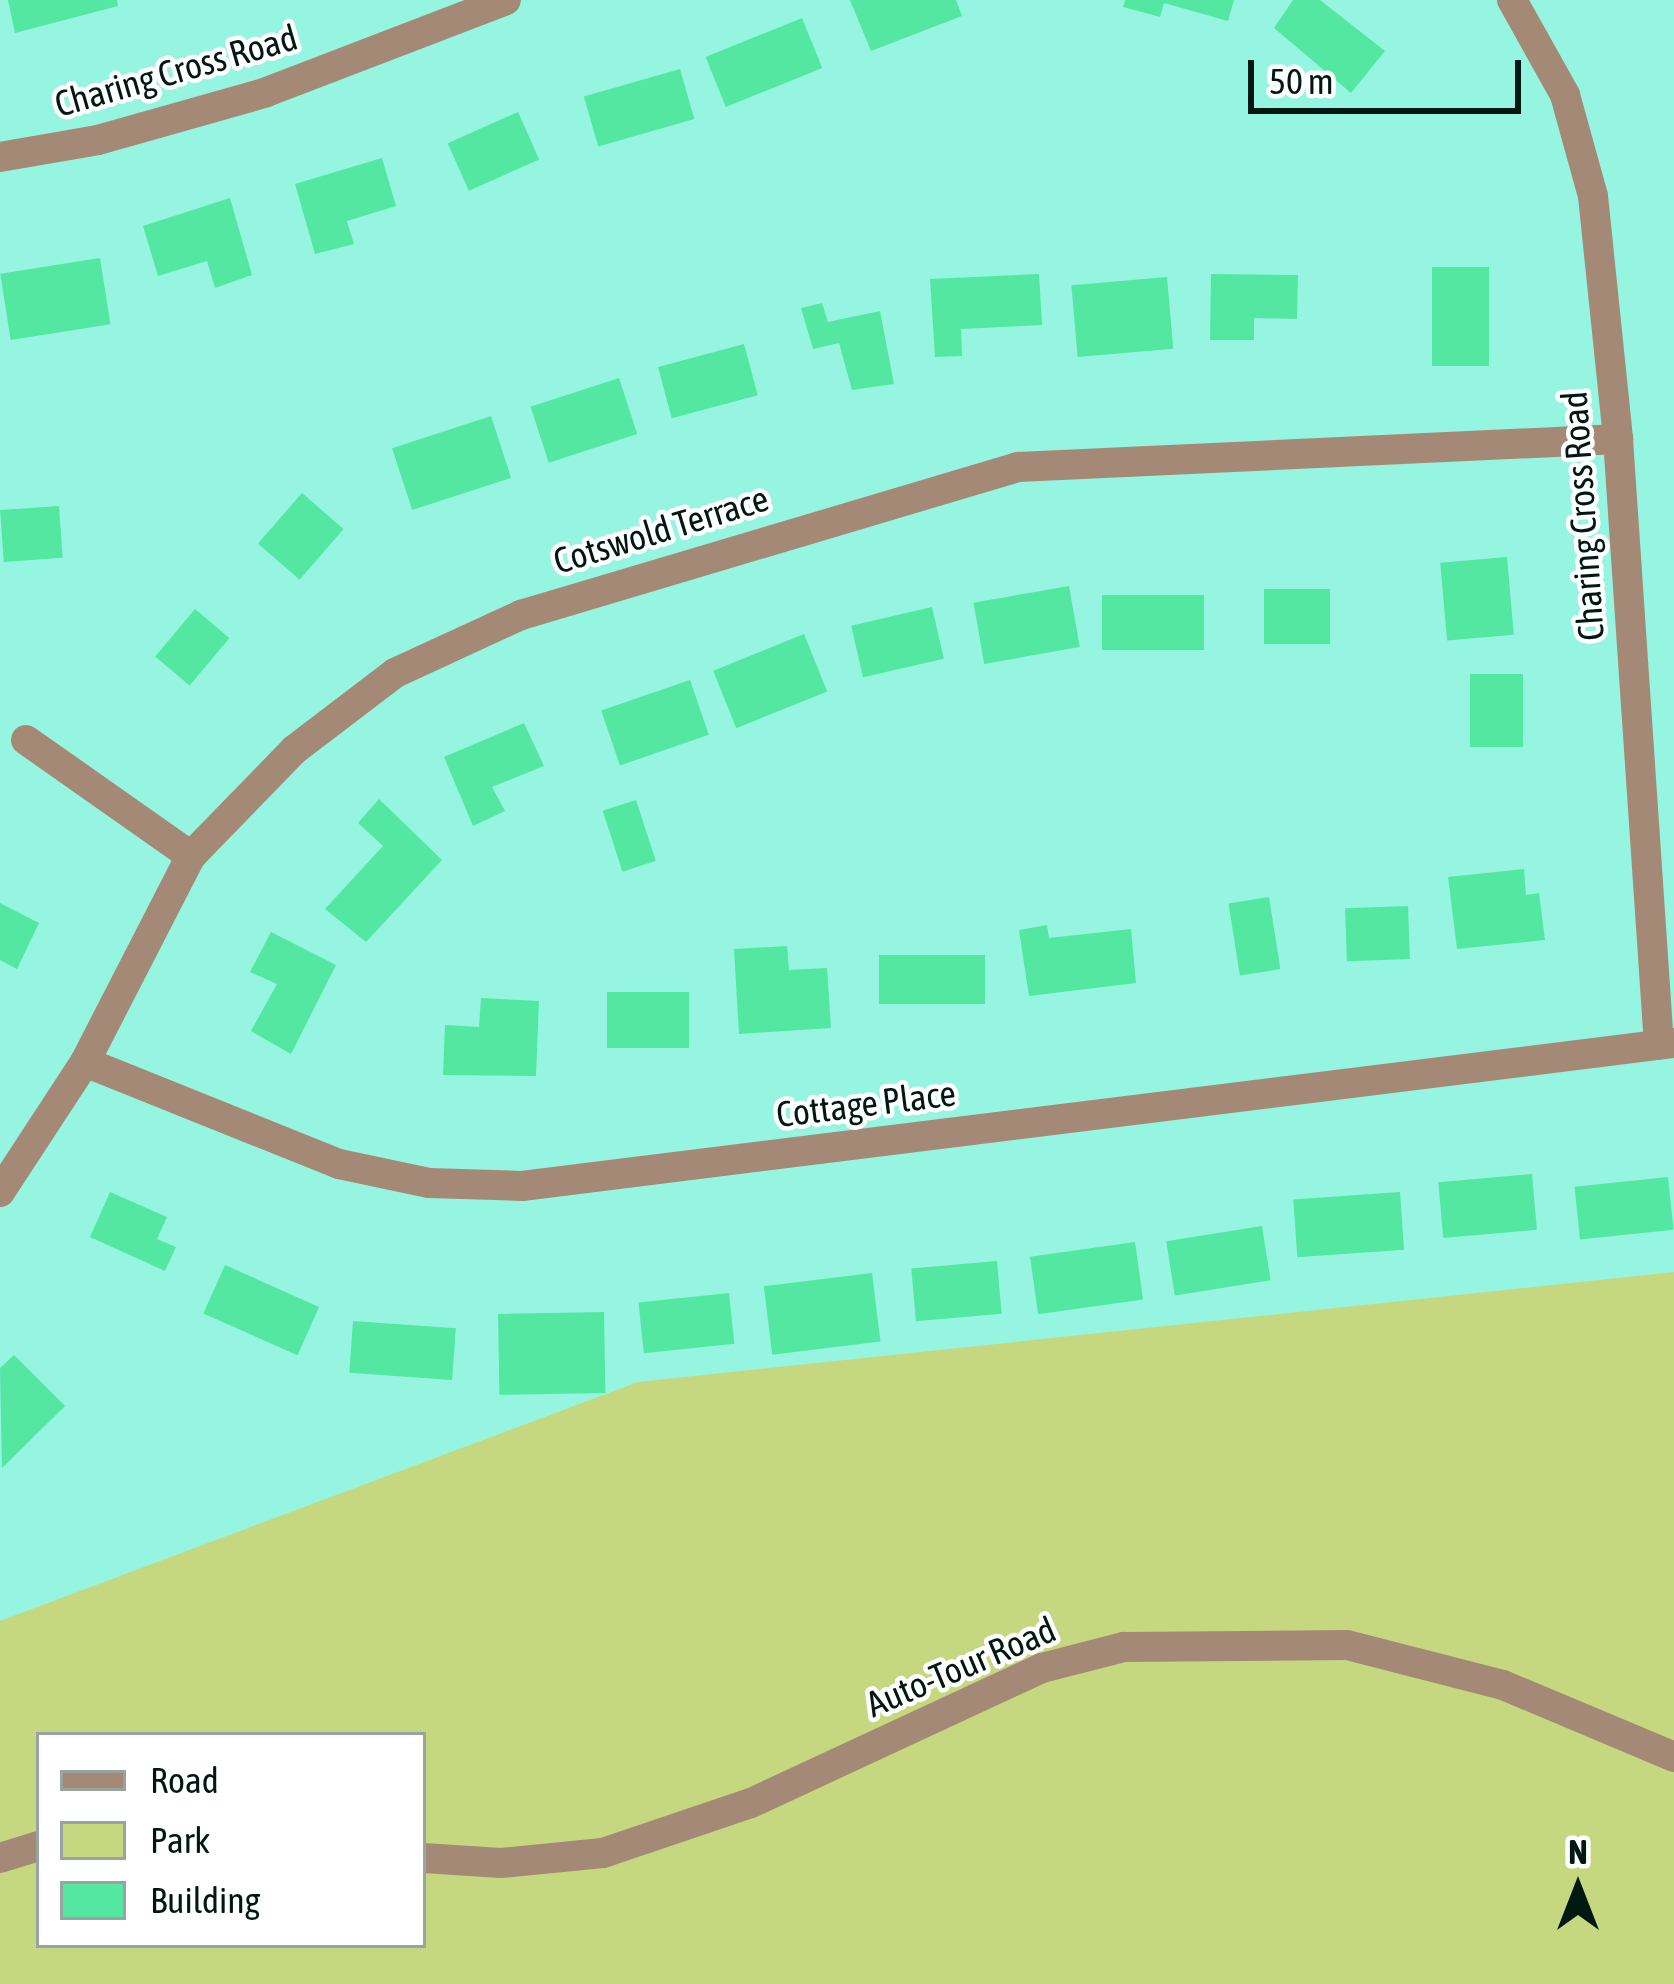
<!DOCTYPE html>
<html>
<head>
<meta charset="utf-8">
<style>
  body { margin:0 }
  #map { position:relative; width:1674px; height:1984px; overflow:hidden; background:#95f5e0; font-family:"Asap Condensed",sans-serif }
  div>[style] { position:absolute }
  .green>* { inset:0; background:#c5d87f }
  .building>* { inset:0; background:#54e7a1; transform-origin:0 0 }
  .minor>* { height:30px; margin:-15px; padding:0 15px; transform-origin:15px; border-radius:15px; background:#a48a76 }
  span { translate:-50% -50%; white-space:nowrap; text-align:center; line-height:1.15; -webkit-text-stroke:9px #fff; paint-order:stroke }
  .street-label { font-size:36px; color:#001812 }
  .legend { position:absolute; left:36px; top:1732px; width:390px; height:216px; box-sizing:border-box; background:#fff; border:3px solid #99a3a0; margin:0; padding:15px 21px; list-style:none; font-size:36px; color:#001812 }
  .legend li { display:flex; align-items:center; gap:24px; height:60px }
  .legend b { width:60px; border:3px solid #99a3a0 }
  .north { position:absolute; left:1518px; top:1828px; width:120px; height:120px; -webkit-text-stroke:9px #fff; paint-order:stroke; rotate:0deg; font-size:33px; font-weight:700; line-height:48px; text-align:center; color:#001812 }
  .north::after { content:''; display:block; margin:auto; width:42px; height:54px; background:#001812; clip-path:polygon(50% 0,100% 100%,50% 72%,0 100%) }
  .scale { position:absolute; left:1248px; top:60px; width:273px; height:54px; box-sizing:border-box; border:6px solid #001812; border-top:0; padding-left:15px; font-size:36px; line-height:42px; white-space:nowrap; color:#001812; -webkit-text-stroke:9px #fff; paint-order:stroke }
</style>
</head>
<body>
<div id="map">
  <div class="green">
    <div style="clip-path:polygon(evenodd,1674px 1272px,1674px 1984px,0 1984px,0 1621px,638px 1382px,1674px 1272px,39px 1735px,423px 1735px,423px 1945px,39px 1945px,39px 1735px)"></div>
  </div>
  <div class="building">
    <div style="clip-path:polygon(8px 0,117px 0,118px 6px,15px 33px)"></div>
    <div style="clip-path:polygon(850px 0,956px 0,962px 16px,871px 51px)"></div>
    <div style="clip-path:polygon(1125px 0,1234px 0,1228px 21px,1164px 3px,1160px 17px,1123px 7px)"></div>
    <div style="clip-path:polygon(1293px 0,1320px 0,1385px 51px,1351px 93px,1274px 28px)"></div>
    <div style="left:802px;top:18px;width:54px;height:104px;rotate:68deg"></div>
    <div style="left:680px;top:69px;width:52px;height:100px;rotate:74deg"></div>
    <div style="left:518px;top:112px;width:52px;height:77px;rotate:66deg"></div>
    <div style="clip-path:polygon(382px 158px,396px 206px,347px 221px,354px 244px,315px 254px,295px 184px)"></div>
    <div style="clip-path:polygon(230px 198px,252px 275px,215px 288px,207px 261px,158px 276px,143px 226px)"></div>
    <div style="left:100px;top:258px;width:67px;height:101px;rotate:81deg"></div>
    <div style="left:1432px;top:267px;width:57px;height:99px"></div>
    <div style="clip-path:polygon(1039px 274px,1042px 325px,961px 329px,962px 356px,935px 357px,930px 279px)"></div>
    <div style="clip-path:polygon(1211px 274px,1298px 275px,1297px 319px,1254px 318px,1254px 340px,1210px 340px)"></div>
    <div style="left:1167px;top:277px;width:72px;height:96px;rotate:85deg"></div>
    <div style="clip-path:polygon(822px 303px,828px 322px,880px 311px,894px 384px,852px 390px,839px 343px,813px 349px,801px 308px)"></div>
    <div style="left:744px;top:344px;width:53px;height:89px;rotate:75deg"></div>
    <div style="left:619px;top:378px;width:59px;height:93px;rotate:72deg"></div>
    <div style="left:491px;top:416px;width:65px;height:104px;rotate:72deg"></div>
    <div style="left:302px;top:493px;width:55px;height:67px;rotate:41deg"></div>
    <div style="left:59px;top:506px;width:52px;height:59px;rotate:86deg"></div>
    <div style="left:1507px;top:557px;width:78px;height:67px;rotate:85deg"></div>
    <div style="left:1069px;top:586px;width:62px;height:97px;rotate:80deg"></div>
    <div style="left:1264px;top:589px;width:66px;height:55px"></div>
    <div style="left:1102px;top:595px;width:102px;height:55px"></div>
    <div style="left:932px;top:607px;width:53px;height:83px;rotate:77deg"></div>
    <div style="left:195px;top:609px;width:45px;height:62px;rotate:40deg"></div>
    <div style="left:804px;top:634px;width:62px;height:98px;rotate:68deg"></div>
    <div style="left:1470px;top:674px;width:53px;height:73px"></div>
    <div style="left:690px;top:680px;width:58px;height:94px;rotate:71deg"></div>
    <div style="clip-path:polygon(524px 723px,544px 766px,492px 787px,505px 811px,473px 826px,444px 757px)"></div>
    <div style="clip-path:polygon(379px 799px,442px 860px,366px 942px,325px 909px,383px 846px,358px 823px)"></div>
    <div style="left:636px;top:800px;width:64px;height:35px;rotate:72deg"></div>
    <div style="clip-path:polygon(1524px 869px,1526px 895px,1539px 893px,1545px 940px,1457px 949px,1448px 877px)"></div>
    <div style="left:1269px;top:897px;width:73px;height:41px;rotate:81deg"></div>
    <div style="clip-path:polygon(0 903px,39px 923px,17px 969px,0 960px)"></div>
    <div style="left:1408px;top:906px;width:53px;height:63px;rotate:88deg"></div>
    <div style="clip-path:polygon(1047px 925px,1049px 938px,1131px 929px,1136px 983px,1029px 996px,1019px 930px)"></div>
    <div style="clip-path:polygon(271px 932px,336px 965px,291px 1054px,251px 1031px,277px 984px,250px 972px)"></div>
    <div style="clip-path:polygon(787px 946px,789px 970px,827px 968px,831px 1028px,739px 1034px,734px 949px)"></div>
    <div style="left:879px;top:955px;width:106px;height:49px"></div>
    <div style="left:607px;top:992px;width:82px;height:56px"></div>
    <div style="clip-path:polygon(481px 998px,539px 1001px,536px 1076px,443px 1075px,445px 1025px,479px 1027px)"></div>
    <div style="left:1532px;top:1174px;width:56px;height:94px;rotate:85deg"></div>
    <div style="left:1668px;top:1177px;width:53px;height:94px;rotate:84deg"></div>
    <div style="clip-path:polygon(110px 1192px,167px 1217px,157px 1239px,176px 1247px,165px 1271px,90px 1237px)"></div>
    <div style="left:1400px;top:1192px;width:58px;height:107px;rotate:86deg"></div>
    <div style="left:1262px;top:1226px;width:55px;height:97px;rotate:81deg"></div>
    <div style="left:1135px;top:1242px;width:58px;height:106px;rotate:82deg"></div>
    <div style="left:997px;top:1261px;width:53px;height:86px;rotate:85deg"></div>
    <div style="left:225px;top:1265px;width:103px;height:53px;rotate:24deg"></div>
    <div style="left:872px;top:1273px;width:69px;height:109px;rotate:83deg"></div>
    <div style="left:729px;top:1293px;width:51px;height:91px;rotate:84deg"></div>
    <div style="left:604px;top:1312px;width:81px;height:106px;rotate:89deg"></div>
    <div style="left:353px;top:1321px;width:103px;height:52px;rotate:4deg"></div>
    <div style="clip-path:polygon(14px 1355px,65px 1406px,2px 1468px,0 1368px)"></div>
  </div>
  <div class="minor">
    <div style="left:1512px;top:0;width:109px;rotate:60.8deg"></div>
    <div style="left:1565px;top:95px;width:105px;rotate:74.5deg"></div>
    <div style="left:1593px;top:196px;width:244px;rotate:84.1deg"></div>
    <div style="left:1618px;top:439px;width:607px;rotate:86.13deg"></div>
    <div style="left:0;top:157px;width:99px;rotate:-9.8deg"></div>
    <div style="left:98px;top:140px;width:173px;rotate:-15.8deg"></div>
    <div style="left:264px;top:93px;width:259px;rotate:-21deg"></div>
    <div style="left:26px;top:740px;width:202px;rotate:35.1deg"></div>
    <div style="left:85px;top:1062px;width:274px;rotate:21.9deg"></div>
    <div style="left:339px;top:1164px;width:92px;rotate:11.9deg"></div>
    <div style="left:429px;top:1183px;width:93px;rotate:1.8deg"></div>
    <div style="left:522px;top:1186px;width:1161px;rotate:-7.08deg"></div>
    <div style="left:0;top:1192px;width:155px;rotate:-56.8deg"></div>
    <div style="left:85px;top:1062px;width:232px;rotate:-62.8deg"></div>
    <div style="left:191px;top:856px;width:148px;rotate:-45.8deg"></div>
    <div style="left:294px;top:750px;width:127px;rotate:-37.3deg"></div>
    <div style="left:395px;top:673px;width:139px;rotate:-24.7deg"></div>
    <div style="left:521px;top:615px;width:519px;rotate:-16.58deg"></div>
    <div style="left:1018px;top:467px;width:601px;rotate:-2.67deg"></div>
    <div style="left:0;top:1858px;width:41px;rotate:-17.1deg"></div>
    <div style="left:423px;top:1858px;width:78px;rotate:3.7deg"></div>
    <div style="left:501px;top:1863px;width:102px;rotate:-5.6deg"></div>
    <div style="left:603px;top:1853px;width:156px;rotate:-18.7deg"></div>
    <div style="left:751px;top:1803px;width:321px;rotate:-24.9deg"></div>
    <div style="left:1042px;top:1668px;width:85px;rotate:-14.4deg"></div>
    <div style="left:1124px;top:1647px;width:223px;rotate:-0.5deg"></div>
    <div style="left:1347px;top:1645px;width:161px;rotate:14.4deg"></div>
    <div style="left:1503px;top:1685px;width:186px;rotate:22.8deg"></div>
  </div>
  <div class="street-label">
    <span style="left:176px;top:71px;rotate:-16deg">Charing Cross Road</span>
    <span style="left:1583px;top:516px;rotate:-94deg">Charing Cross Road</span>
    <span style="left:661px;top:530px;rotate:-17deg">Cotswold Terrace</span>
    <span style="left:866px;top:1104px;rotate:-7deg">Cottage Place</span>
    <span style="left:961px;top:1667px;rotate:-23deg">Auto-Tour Road</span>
  </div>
  <ul class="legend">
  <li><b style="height:15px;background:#a48a76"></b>Road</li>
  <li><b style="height:33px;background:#c5d87f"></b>Park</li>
  <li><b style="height:33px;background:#54e7a1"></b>Building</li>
  </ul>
  <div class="north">N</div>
  <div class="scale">50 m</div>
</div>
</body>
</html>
